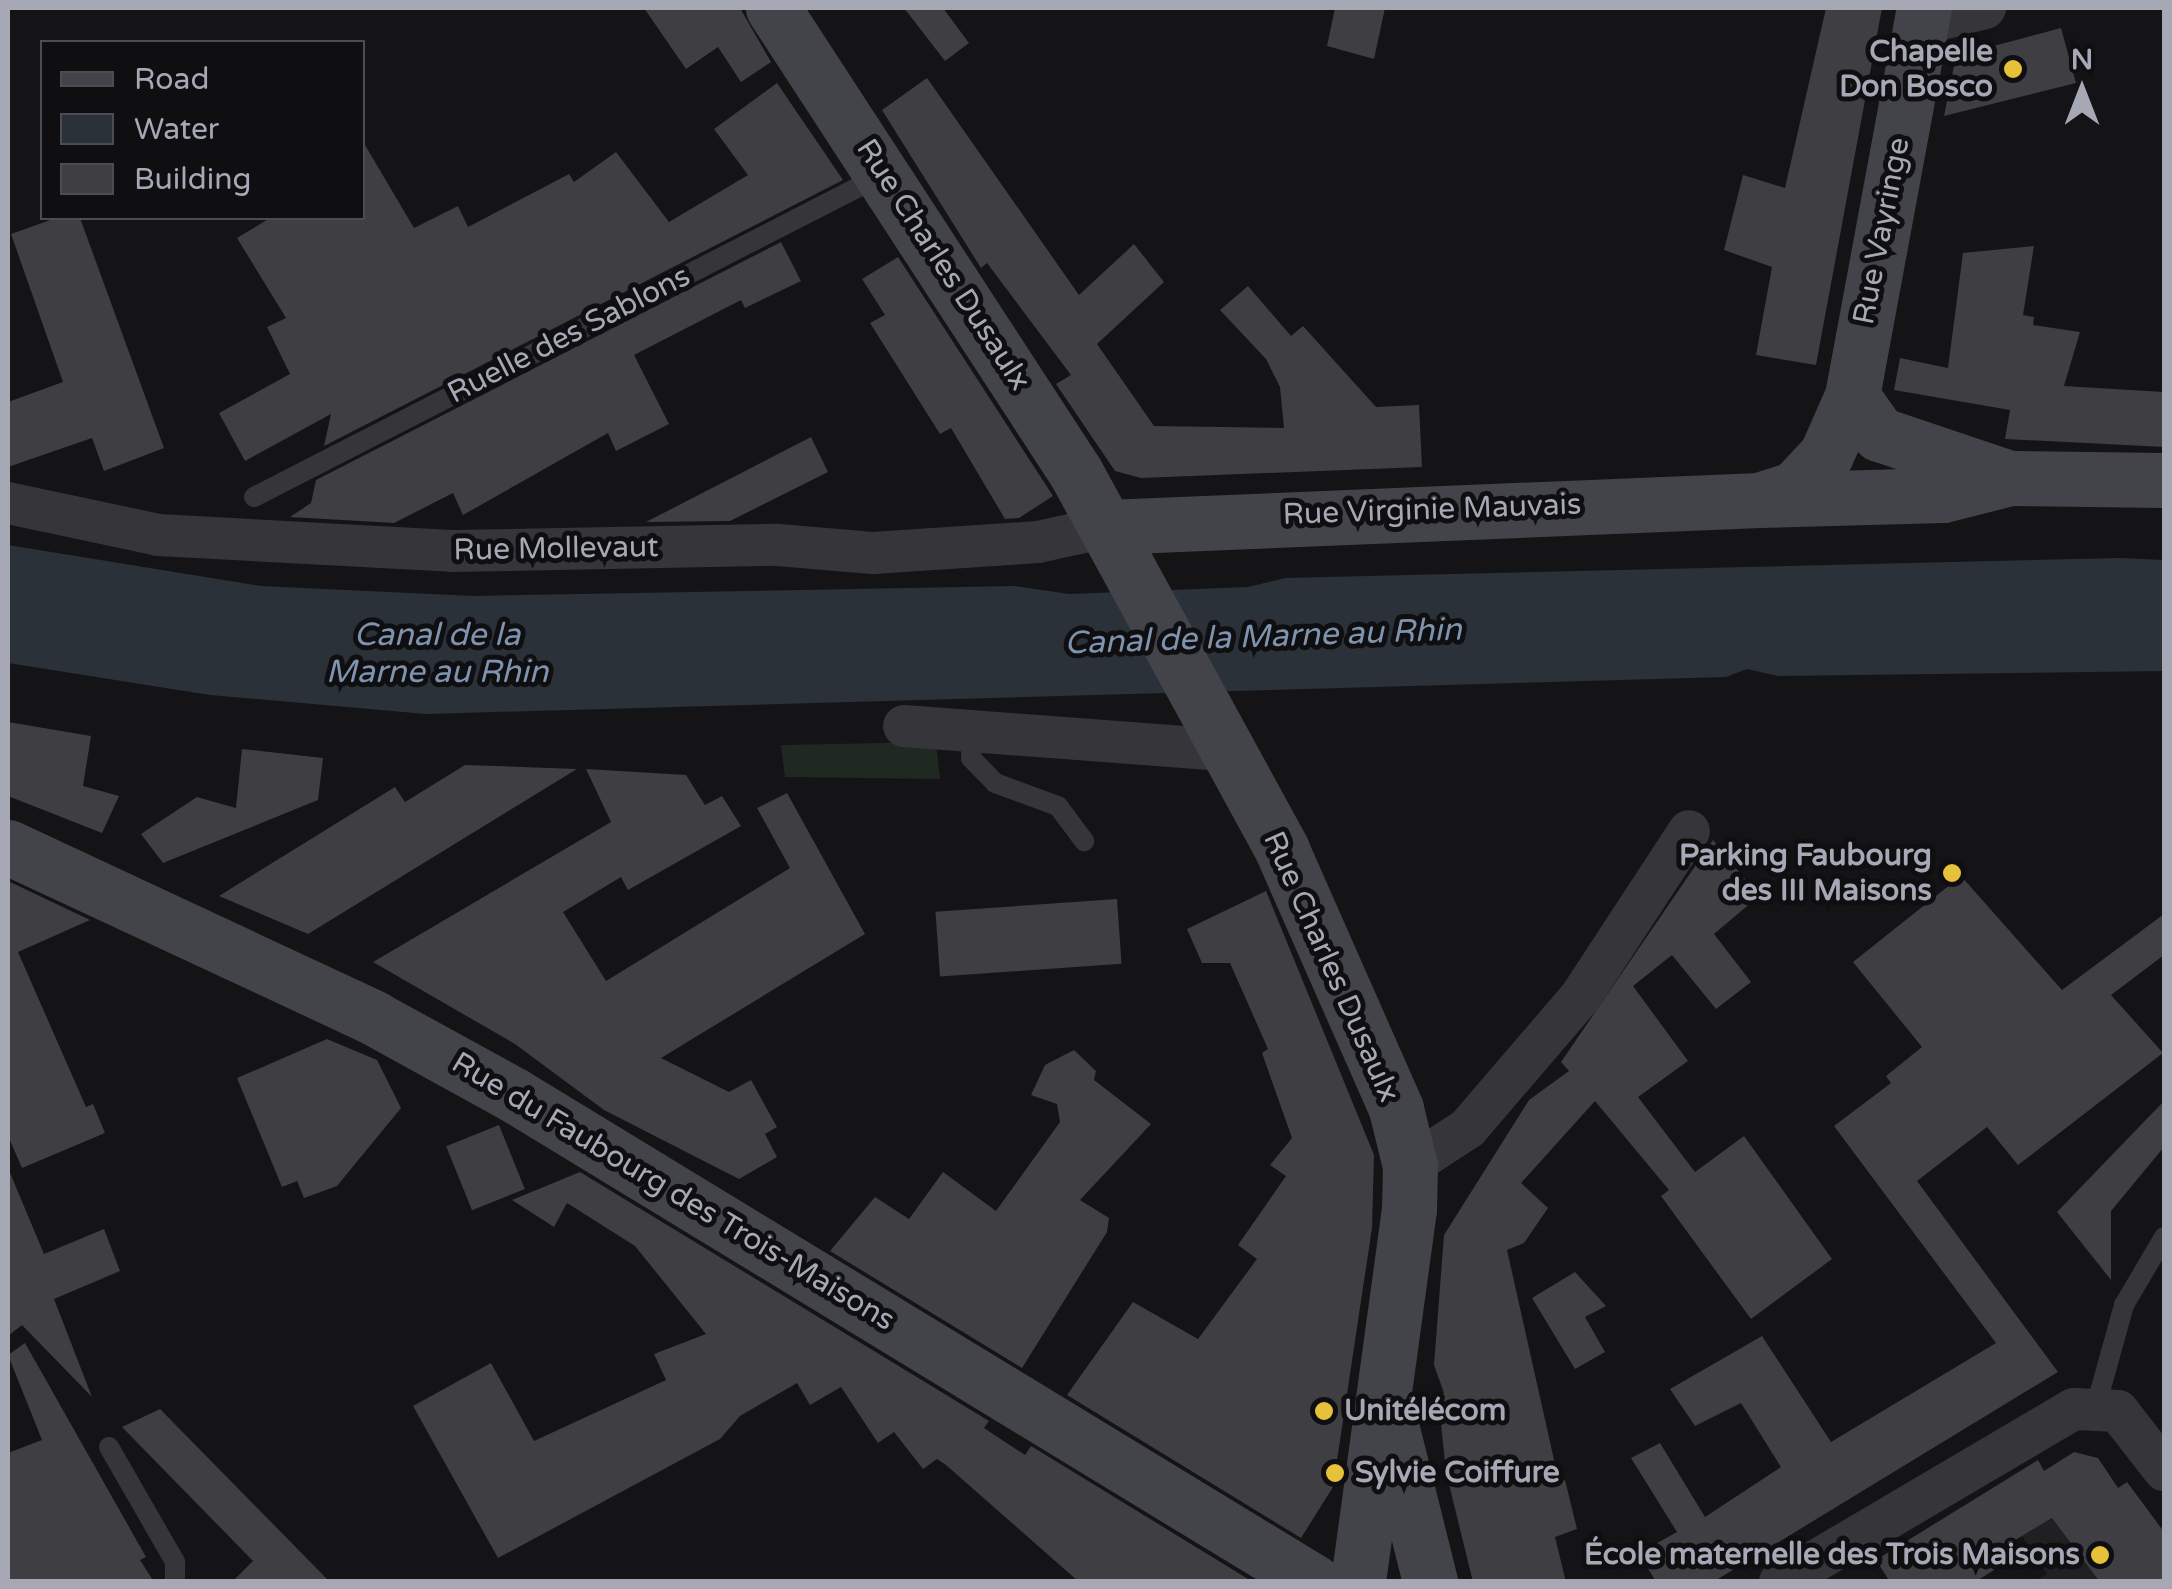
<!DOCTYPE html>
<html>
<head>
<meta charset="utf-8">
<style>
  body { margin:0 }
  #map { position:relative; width:2172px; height:1589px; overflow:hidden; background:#141416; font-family:"Varela Round",sans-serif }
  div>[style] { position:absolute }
  .built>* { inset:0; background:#202023 }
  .green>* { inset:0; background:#202822 }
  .water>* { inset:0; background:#2b3139 }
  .building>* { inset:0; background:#3e3e43; transform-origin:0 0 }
  .lane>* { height:20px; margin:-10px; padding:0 10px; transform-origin:10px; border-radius:10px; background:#35353a }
  .street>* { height:42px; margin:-21px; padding:0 21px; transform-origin:21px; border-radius:21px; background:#35353a }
  .secondary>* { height:55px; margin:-27.5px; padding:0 27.5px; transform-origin:27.5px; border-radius:27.5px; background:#43444a }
  .dots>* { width:28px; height:28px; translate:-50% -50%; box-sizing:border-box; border:5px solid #0f0f11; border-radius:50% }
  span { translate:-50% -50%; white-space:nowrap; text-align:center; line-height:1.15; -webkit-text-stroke:10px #0f0f11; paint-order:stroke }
  .poi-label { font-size:30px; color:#a6a9b5; font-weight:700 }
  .right { translate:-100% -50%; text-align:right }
  .left { translate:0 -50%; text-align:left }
  .street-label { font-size:30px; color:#a6a9b5 }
  .water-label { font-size:32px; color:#7f93af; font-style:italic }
  .frame { position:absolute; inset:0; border:10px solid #a6a9b5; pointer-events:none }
  .legend { position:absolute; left:40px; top:40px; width:325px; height:180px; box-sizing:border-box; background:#0f0f11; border:2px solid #4b4d53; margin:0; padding:12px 18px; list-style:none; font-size:30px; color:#a6a9b5 }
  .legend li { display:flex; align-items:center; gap:20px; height:50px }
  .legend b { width:50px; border:2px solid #4b4d53 }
  .north { position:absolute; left:2032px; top:40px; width:100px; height:100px; -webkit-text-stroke:8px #0f0f11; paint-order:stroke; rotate:0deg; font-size:28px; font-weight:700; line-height:40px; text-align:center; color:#a6a9b5 }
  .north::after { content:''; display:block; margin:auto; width:35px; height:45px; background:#a6a9b5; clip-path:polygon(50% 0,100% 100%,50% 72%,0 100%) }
</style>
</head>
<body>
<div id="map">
  <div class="built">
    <div style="clip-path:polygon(2140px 1499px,2164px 1532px,2164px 1581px,2035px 1581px,2047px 1574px,2022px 1536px,2068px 1509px,2087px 1530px)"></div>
  </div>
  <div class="green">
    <div style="clip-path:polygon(936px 742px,940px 779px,785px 777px,781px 745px)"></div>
  </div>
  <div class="water">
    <div style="clip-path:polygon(8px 545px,261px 586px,474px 596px,1015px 586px,1069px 594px,1248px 587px,1285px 578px,2120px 558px,2164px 560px,2164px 671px,1778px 676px,1747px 669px,1726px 677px,426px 714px,210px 695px,8px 663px)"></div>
  </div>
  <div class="building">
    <div style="clip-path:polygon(644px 8px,740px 8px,771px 62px,741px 82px,718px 47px,686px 69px)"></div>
    <div style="clip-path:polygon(904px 8px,943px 8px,969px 43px,945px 61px)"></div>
    <div style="clip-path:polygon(1335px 8px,1385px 8px,1374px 59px,1327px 46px)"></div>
    <div style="clip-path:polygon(1826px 8px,1882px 8px,1816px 365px,1756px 355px,1772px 267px,1724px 250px,1743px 175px,1785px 188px)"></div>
    <div style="clip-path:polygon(2061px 28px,2076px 83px,1944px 116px,1956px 56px)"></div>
    <div style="clip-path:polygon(927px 78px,1079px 295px,1134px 244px,1164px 282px,1097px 344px,1154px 426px,1284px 428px,1280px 387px,1266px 359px,1220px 310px,1248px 286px,1291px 336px,1303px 326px,1376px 407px,1419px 405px,1422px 467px,1141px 478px,1115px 471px,1056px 384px,1071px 375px,987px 263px,981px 268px,882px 110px)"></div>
    <div style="clip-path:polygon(777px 83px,843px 180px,324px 446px,331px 414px,245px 461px,219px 413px,290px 374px,267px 327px,286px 318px,237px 238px,270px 218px,362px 218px,362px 140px,414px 228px,458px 206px,468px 227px,569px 174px,574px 182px,616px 152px,669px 222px,748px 175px,714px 129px)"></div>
    <div style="clip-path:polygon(56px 218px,80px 218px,164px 448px,104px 471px,92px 438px,8px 467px,8px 402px,63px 382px,11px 234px)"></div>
    <div style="clip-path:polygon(781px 242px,801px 281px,745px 308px,741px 300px,634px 355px,669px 424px,616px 451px,608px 433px,463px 515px,453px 493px,394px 523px,290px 517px,311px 503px,316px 480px)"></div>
    <div style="clip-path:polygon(2034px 246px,2023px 315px,2034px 317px,2033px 325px,2080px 332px,2064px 386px,2164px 392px,2164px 447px,2005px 439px,2010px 410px,1894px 390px,1900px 358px,1948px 368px,1963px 253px)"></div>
    <div style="clip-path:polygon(898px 257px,1053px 496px,1019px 518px,1005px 519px,951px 428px,940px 434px,870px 323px,885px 315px,862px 279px)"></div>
    <div style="clip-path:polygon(811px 437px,828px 472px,730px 521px,646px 522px)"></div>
    <div style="clip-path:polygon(8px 722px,91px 736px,83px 786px,119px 796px,102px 833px,8px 796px)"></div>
    <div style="clip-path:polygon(242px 749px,323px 758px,318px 800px,163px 863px,141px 834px,197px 797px,236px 808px)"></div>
    <div style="clip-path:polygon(465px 765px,577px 769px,308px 934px,219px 896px,395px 787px,405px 802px)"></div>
    <div style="clip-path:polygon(586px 769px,686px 775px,705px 805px,722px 796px,741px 826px,628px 890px,621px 877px,563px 912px,606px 981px,790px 868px,757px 808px,787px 793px,865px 934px,661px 1058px,729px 1092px,751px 1080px,777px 1127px,765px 1134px,777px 1157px,739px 1179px,604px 1110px,515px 1044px,373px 962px,611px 822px)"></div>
    <div style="clip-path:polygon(1713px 840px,1759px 896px,1714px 934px,1751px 982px,1716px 1009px,1672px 955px,1633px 986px,1688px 1061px,1638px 1097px,1695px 1172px,1744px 1136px,1832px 1259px,1751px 1319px,1661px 1196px,1669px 1190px,1595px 1101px,1521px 1183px,1548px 1208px,1524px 1243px,1507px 1250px,1559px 1482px,1565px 1480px,1577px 1529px,1555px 1537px,1566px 1582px,1473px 1582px,1446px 1472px,1438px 1395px,1444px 1393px,1434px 1365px,1444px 1235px,1529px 1100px,1569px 1071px,1561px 1062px)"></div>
    <div style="clip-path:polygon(1961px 876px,2062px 990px,2164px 914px,2164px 955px,2111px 995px,2163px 1053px,2018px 1165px,1987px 1127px,1917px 1181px,2058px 1372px,1713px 1582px,1656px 1582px,1639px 1553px,1677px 1532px,1631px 1458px,1660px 1443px,1705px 1517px,1781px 1467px,1741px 1403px,1695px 1426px,1670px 1389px,1762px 1336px,1831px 1442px,1996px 1343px,1834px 1126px,1891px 1083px,1886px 1076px,1922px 1047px,1853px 962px)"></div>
    <div style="clip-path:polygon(8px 881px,90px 920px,18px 952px,86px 1107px,93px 1104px,105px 1133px,22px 1168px,8px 1136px)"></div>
    <div style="clip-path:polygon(1266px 891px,1374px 1155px,1372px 1228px,1333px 1487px,1301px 1538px,1067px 1395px,1133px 1302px,1198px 1339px,1257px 1259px,1238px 1245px,1286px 1176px,1270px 1165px,1292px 1138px,1262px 1053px,1268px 1049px,1230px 963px,1202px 963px,1187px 929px)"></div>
    <div style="left:1117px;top:899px;width:65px;height:182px;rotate:86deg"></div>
    <div style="clip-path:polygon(327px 1039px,377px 1060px,401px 1108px,337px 1186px,304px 1198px,297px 1181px,282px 1187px,237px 1078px)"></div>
    <div style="clip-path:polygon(1074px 1050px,1096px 1071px,1094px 1080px,1151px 1124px,1080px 1200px,1109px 1218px,1107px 1232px,1022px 1368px,830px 1251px,875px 1197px,909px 1219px,943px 1172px,996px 1211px,1060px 1122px,1057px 1104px,1031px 1095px,1045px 1065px)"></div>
    <div style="clip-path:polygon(2164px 1101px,2164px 1147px,2111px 1211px,2111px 1280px,2057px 1212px)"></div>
    <div style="left:499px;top:1125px;width:69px;height:57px;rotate:68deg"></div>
    <div style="clip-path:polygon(8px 1168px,44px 1254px,104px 1229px,120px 1271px,54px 1299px,92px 1397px,22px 1325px,8px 1336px)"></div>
    <div style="clip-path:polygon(580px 1172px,989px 1421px,984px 1428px,1025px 1455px,1031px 1446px,1253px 1582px,1079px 1582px,946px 1465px,937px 1459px,923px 1469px,894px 1432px,878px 1443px,841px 1387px,810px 1405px,797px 1383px,740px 1416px,720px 1439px,498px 1558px,413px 1406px,491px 1363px,534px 1441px,666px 1380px,654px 1354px,706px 1334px,635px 1246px,567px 1203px,554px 1227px,512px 1200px)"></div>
    <div style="clip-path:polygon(1575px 1272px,1606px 1306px,1585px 1317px,1605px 1352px,1575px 1369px,1532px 1298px)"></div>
    <div style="clip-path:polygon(25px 1343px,146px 1557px,140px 1560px,154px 1582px,8px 1582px,8px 1453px,42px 1440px,8px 1355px)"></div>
    <div style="clip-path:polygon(160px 1409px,330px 1582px,232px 1582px,253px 1561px,122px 1427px)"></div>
    <div style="clip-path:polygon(2074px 1452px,2098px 1458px,2118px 1488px,2127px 1482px,2164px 1532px,2164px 1582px,2100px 1582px,2052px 1518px,1987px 1557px,1994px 1570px,1975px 1582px,1890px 1582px,1876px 1560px,2038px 1460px,2044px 1471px)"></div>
  </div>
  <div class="lane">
    <div style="left:254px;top:497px;width:704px;rotate:-27.15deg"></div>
    <div style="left:972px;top:732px;width:26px;rotate:92deg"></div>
    <div style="left:971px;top:758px;width:35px;rotate:46deg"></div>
    <div style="left:995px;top:783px;width:67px;rotate:20.1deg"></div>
    <div style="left:1058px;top:806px;width:44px;rotate:53.4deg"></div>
    <div style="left:2096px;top:1406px;width:105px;rotate:-74.5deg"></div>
    <div style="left:2124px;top:1305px;width:79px;rotate:-59.5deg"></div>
    <div style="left:109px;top:1447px;width:133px;rotate:60.1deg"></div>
    <div style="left:175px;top:1562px;width:20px;rotate:90deg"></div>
  </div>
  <div class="street">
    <div style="left:1921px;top:24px;width:66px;rotate:-14deg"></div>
    <div style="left:8px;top:503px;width:153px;rotate:12deg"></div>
    <div style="left:158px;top:535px;width:294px;rotate:3.1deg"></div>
    <div style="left:452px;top:551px;width:326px;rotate:-1.1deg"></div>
    <div style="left:778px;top:545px;width:95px;rotate:4.8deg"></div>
    <div style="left:873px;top:553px;width:165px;rotate:-3.8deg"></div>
    <div style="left:1038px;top:542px;width:70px;rotate:-12.4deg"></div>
    <div style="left:904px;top:726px;width:323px;rotate:4.3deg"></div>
    <div style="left:1410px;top:1166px;width:69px;rotate:-33.2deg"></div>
    <div style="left:1468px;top:1128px;width:174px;rotate:-49.4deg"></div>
    <div style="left:1581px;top:996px;width:197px;rotate:-56.8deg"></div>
    <div style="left:1780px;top:1582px;width:341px;rotate:-30.5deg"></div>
    <div style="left:2074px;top:1409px;width:44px;rotate:2.6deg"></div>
    <div style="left:2118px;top:1411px;width:75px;rotate:52.1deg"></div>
  </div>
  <div class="secondary">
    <div style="left:773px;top:8px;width:555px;rotate:56.91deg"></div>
    <div style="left:1076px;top:473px;width:430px;rotate:61.3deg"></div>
    <div style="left:1282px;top:850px;width:283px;rotate:66.2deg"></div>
    <div style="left:1396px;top:1109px;width:59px;rotate:76.2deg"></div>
    <div style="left:1410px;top:1166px;width:43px;rotate:91.3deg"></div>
    <div style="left:1409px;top:1209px;width:376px;rotate:97.8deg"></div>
    <div style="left:1852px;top:396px;width:47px;rotate:54.6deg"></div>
    <div style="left:1879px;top:434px;width:138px;rotate:18.6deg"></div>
    <div style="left:1760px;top:500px;width:183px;rotate:-1.6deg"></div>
    <div style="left:1943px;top:495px;width:69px;rotate:-14.2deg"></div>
    <div style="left:2010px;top:478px;width:154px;rotate:0.7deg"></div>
    <div style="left:1106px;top:527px;width:654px;rotate:-2.37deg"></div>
    <div style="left:1759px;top:500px;width:38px;rotate:-18deg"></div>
    <div style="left:1795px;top:488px;width:45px;rotate:-46.8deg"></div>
    <div style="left:1826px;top:455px;width:64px;rotate:-66.2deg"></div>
    <div style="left:1852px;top:396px;width:395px;rotate:-79.5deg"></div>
    <div style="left:8px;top:847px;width:404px;rotate:25deg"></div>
    <div style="left:374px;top:1018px;width:160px;rotate:28.8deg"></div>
    <div style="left:514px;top:1095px;width:937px;rotate:31.33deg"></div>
    <div style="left:1391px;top:1425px;width:162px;rotate:76deg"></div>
  </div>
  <div class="dots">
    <div style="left:2013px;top:69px;background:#e8c13a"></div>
    <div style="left:1952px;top:873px;background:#e8c13a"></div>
    <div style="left:1324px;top:1411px;background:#e8c13a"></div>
    <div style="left:1335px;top:1473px;background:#e8c13a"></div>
    <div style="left:2100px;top:1555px;background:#e8c13a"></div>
  </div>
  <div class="poi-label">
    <span class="right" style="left:1993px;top:69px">Chapelle<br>Don Bosco</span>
    <span class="right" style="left:1932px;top:873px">Parking Faubourg<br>des III Maisons</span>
    <span class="left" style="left:1344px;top:1411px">Unitélécom</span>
    <span class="left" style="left:1355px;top:1473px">Sylvie Coiffure</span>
    <span class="right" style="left:2080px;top:1555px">École maternelle des Trois Maisons</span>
  </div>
  <div class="street-label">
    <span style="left:1882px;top:231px;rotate:-79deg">Rue Vayringe</span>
    <span style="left:943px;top:265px;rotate:57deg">Rue Charles Dusaulx</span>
    <span style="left:569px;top:335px;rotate:-27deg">Ruelle des Sablons</span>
    <span style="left:1432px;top:510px;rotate:-2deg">Rue Virginie Mauvais</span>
    <span style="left:556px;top:549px;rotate:-1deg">Rue Mollevaut</span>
    <span style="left:1331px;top:967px;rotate:66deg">Rue Charles Dusaulx</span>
    <span style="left:673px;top:1192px;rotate:31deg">Rue du Faubourg des Trois-Maisons</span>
  </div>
  <div class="water-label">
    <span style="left:437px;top:654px">Canal de la<br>Marne au Rhin</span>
    <span style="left:1263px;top:637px;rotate:-2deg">Canal de la Marne au Rhin</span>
  </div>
  <div class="frame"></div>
  <ul class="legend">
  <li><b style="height:12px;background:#43444a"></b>Road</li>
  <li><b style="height:28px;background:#2b3139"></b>Water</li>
  <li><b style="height:28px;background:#3e3e43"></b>Building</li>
  </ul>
  <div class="north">N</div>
</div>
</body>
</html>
